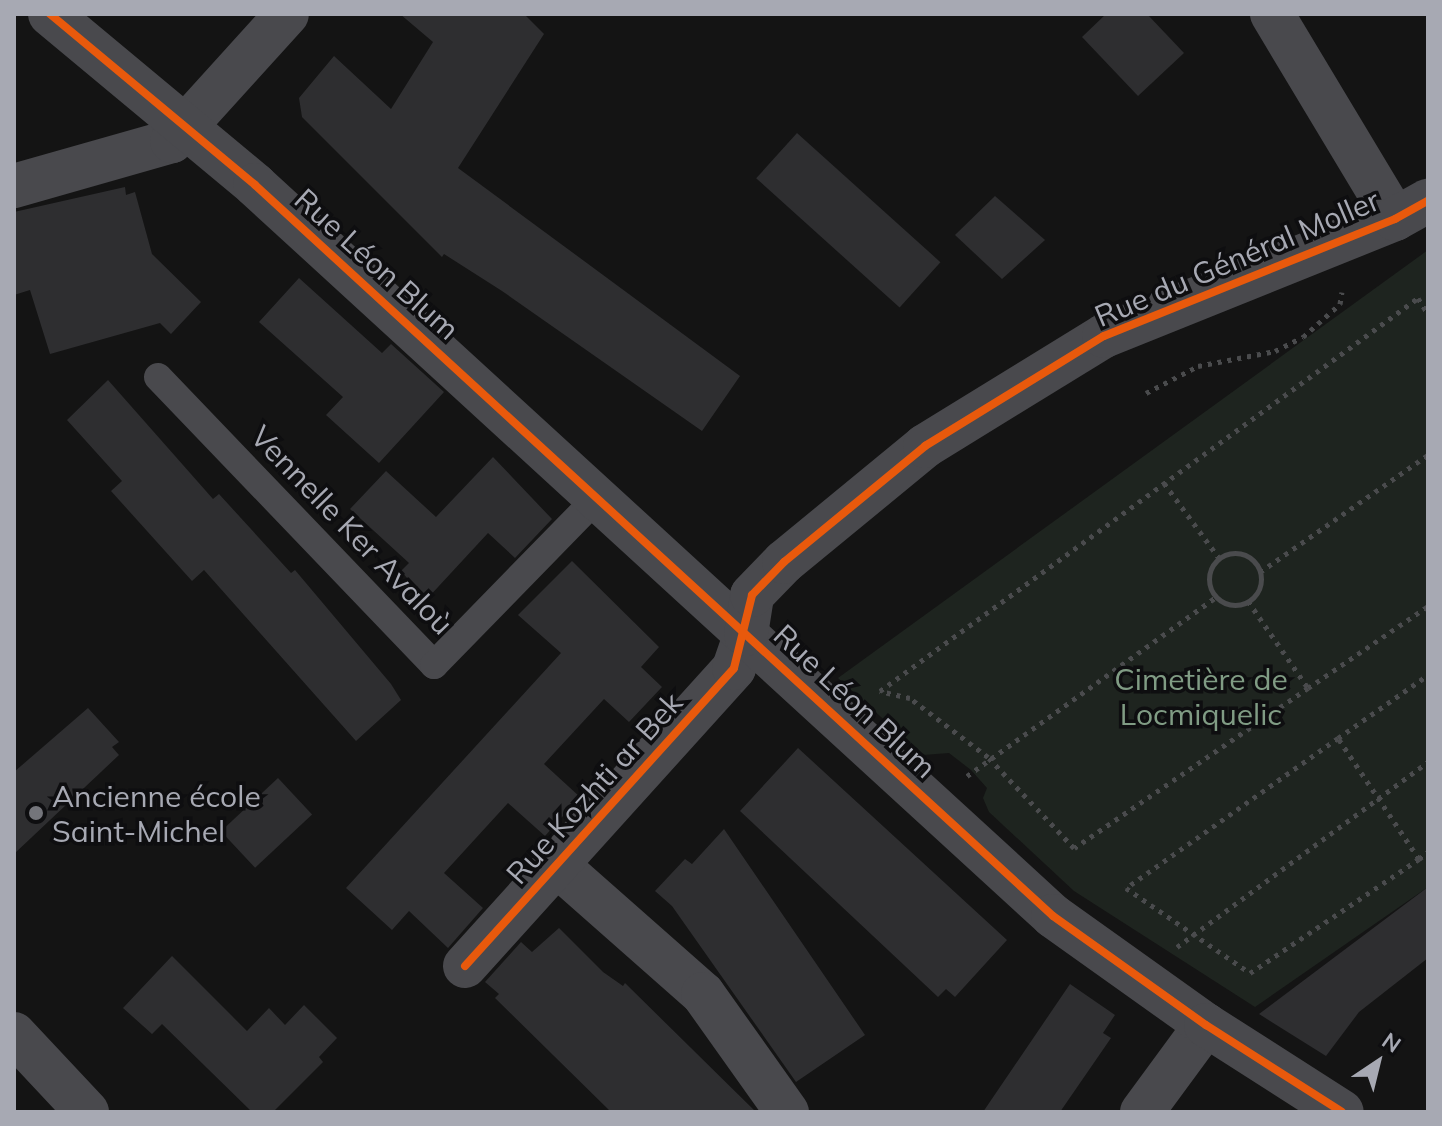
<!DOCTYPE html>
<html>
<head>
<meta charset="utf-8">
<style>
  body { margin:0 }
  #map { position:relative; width:1442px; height:1126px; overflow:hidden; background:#141414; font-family:Mulish,sans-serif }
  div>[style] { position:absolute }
  .green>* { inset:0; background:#1e241f }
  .building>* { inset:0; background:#2e2e30; transform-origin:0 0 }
  .path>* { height:5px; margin-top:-2.5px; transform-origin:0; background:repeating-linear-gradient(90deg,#4a4b4d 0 4px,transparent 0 10px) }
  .path>.ring { margin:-2.5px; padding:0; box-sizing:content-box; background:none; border:5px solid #4a4b4d; border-radius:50% }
  .service>* { height:28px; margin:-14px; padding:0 14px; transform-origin:14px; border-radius:14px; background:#49494d }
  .minor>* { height:44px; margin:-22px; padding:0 22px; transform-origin:22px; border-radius:22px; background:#49494d }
  .tertiary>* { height:44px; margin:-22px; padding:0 22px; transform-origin:22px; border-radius:22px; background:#49494d }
  .cycleway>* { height:8px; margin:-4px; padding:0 4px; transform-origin:4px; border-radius:4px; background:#e8590c }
  .dots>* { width:22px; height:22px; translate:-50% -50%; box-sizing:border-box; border:4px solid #0e0e10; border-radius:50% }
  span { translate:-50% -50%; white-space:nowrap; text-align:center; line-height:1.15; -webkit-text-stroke:7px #0e0e10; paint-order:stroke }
  .street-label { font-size:30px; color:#a7a9b3 }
  .park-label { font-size:30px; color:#809c84 }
  .poi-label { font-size:30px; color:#a7a9b3 }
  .left { translate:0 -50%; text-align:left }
  .frame { position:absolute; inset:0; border:16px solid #a7a9b3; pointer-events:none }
  .north { position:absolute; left:1338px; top:1022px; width:80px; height:80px; -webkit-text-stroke:6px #0e0e10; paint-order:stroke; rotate:35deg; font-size:22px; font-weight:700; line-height:32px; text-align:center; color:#a7a9b3 }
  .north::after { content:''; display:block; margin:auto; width:28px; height:36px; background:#a7a9b3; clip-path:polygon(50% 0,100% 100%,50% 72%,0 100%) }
</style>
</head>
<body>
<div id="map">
  <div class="green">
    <div style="clip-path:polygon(1428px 250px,1428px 887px,1255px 1007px,1074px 891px,989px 812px,983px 798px,987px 788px,971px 770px,949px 753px,923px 755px,838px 678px)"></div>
  </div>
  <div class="building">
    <div style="clip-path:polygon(400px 14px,524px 14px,544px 34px,458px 168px,740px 376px,702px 431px,502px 291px,444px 254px,442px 257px,302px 117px,299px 98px,334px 56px,391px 109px,433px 42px)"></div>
    <div style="clip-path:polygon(1106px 14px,1147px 14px,1184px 53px,1138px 96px,1082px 37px)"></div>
    <div style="left:797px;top:133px;width:193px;height:61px;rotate:42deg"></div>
    <div style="clip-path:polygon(125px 187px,126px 195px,135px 192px,152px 254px,201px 302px,171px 334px,160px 323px,50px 354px,30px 290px,14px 295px,14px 212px)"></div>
    <div style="clip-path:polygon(995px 196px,1045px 240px,1002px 279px,955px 235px)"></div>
    <div style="clip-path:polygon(299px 278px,382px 353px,391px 344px,444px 392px,379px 463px,326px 415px,343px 397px,259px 322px)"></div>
    <div style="clip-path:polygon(108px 380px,213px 499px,219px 494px,291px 573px,295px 570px,391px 684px,401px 700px,356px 741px,204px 570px,192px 581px,111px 491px,122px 481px,67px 420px)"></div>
    <div style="clip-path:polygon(493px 457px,552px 519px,515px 558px,488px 533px,426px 600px,401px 571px,409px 563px,350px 509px,386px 471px,436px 517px)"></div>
    <div style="clip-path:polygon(572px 561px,659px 647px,641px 667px,662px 687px,629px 722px,604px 699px,544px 764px,580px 797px,545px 836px,508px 803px,444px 873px,483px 908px,448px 948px,409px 911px,392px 930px,346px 888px,561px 653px,518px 615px)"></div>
    <div style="clip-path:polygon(88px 708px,119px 742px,112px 747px,119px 755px,14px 854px,14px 772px)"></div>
    <div style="clip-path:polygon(798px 748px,1007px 940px,955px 997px,946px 989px,938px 997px,740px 811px)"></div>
    <div style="left:278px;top:778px;width:50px;height:78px;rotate:47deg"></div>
    <div style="clip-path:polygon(724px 829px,865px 1035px,796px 1082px,672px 906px,655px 891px,685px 859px,692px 864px)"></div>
    <div style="clip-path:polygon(1428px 887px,1428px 958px,1359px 1012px,1326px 1056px,1259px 1014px)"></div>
    <div style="clip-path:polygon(559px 928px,603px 972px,623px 986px,625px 983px,756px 1112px,611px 1112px,495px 998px,499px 994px,485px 982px,521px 942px,532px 952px)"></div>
    <div style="clip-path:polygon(172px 956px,247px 1031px,269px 1008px,285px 1025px,304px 1005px,337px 1038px,319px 1057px,323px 1062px,273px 1112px,252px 1112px,162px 1024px,152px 1034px,123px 1008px)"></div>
    <div style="clip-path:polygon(1070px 984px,1115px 1015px,1103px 1033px,1111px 1038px,1060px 1112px,983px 1112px)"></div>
  </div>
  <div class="path">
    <div style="left:1146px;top:393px;width:59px;rotate:-27.4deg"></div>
    <div style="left:1198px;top:366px;width:78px;rotate:-11deg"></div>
    <div style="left:1275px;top:351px;width:31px;rotate:-27deg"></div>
    <div style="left:1303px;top:337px;width:50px;rotate:-41.7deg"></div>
    <div style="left:1340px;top:304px;width:12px;rotate:-81deg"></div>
    <div style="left:1164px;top:483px;width:93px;rotate:53.7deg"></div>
    <div class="ring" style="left:1209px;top:553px;width:47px;height:47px"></div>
    <div style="left:1260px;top:572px;width:205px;rotate:-34.9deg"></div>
    <div style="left:1248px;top:601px;width:106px;rotate:55.4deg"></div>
    <div style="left:1308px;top:688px;width:145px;rotate:-34.3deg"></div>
    <div style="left:1308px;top:688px;width:283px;rotate:145.6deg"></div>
    <div style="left:1074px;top:848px;width:125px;rotate:-133.4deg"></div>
    <div style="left:988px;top:757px;width:98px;rotate:-142.9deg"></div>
    <div style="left:910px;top:698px;width:31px;rotate:-167deg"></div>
    <div style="left:880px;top:691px;width:666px;rotate:-36.15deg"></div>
    <div style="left:1418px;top:298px;width:19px;rotate:58deg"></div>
    <div style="left:1338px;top:738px;width:110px;rotate:-35deg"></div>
    <div style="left:967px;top:776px;width:307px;rotate:-35.7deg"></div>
    <div style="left:1419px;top:859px;width:146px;rotate:-123.8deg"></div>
    <div style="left:1338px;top:738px;width:260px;rotate:144.7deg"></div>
    <div style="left:1126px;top:888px;width:150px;rotate:34.4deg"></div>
    <div style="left:1250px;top:973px;width:204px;rotate:-34deg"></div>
    <div style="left:1419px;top:859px;width:11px;rotate:-38deg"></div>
    <div style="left:1177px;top:947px;width:312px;rotate:-36.4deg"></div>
  </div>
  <div class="service">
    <div style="left:158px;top:377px;width:399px;rotate:46.2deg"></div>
    <div style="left:434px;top:665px;width:233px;rotate:-45.7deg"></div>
  </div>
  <div class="minor">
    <div style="left:1272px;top:14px;width:239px;rotate:59deg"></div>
    <div style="left:14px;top:186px;width:164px;rotate:-15.9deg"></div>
    <div style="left:172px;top:141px;width:171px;rotate:-47.8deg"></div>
    <div style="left:558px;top:866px;width:193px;rotate:41.4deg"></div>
    <div style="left:703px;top:994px;width:145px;rotate:54.6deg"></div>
    <div style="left:465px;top:966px;width:401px;rotate:-47.9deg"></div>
    <div style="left:734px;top:668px;width:36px;rotate:-71deg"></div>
    <div style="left:14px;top:1034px;width:107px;rotate:46.9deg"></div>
    <div style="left:1142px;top:1112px;width:108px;rotate:-53.7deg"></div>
  </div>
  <div class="tertiary">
    <div style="left:50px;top:14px;width:267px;rotate:39.8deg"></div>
    <div style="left:255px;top:185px;width:1082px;rotate:42.49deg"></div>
    <div style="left:1053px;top:916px;width:188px;rotate:35.5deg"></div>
    <div style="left:1206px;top:1025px;width:161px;rotate:32.6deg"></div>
    <div style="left:746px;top:634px;width:39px;rotate:-81deg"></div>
    <div style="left:752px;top:595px;width:46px;rotate:-45.9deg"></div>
    <div style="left:784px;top:562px;width:183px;rotate:-39.4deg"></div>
    <div style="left:925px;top:446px;width:210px;rotate:-31.6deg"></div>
    <div style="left:1104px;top:336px;width:314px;rotate:-21.9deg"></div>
    <div style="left:1395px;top:219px;width:38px;rotate:-29deg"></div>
  </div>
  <div class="cycleway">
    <div style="left:50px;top:14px;width:267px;rotate:39.8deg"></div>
    <div style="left:255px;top:185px;width:1082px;rotate:42.49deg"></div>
    <div style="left:1053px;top:916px;width:188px;rotate:35.5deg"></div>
    <div style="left:1206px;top:1025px;width:161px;rotate:32.6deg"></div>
    <div style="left:465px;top:966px;width:401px;rotate:-47.9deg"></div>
    <div style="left:734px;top:668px;width:75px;rotate:-76.1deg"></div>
    <div style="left:752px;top:595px;width:46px;rotate:-45.9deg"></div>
    <div style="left:784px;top:562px;width:183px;rotate:-39.4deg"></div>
    <div style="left:925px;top:446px;width:210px;rotate:-31.6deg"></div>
    <div style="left:1104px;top:336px;width:314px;rotate:-21.9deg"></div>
    <div style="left:1395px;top:219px;width:38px;rotate:-29deg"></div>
  </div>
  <div class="dots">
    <div style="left:36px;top:813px;background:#74757b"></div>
  </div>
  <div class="street-label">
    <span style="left:1237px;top:258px;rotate:-23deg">Rue du Général Moller</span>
    <span style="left:377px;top:264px;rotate:42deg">Rue Léon Blum</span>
    <span style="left:352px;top:530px;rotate:46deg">Vennelle Ker Avaloù</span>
    <span style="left:855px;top:701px;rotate:43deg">Rue Léon Blum</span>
    <span style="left:594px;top:788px;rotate:-48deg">Rue Kozhti ar Bek</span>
  </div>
  <div class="park-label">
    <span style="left:1201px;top:696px">Cimetière de<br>Locmiquelic</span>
  </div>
  <div class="poi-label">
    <span class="left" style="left:52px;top:813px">Ancienne école<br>Saint-Michel</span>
  </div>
  <div class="frame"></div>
  <div class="north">N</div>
</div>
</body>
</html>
